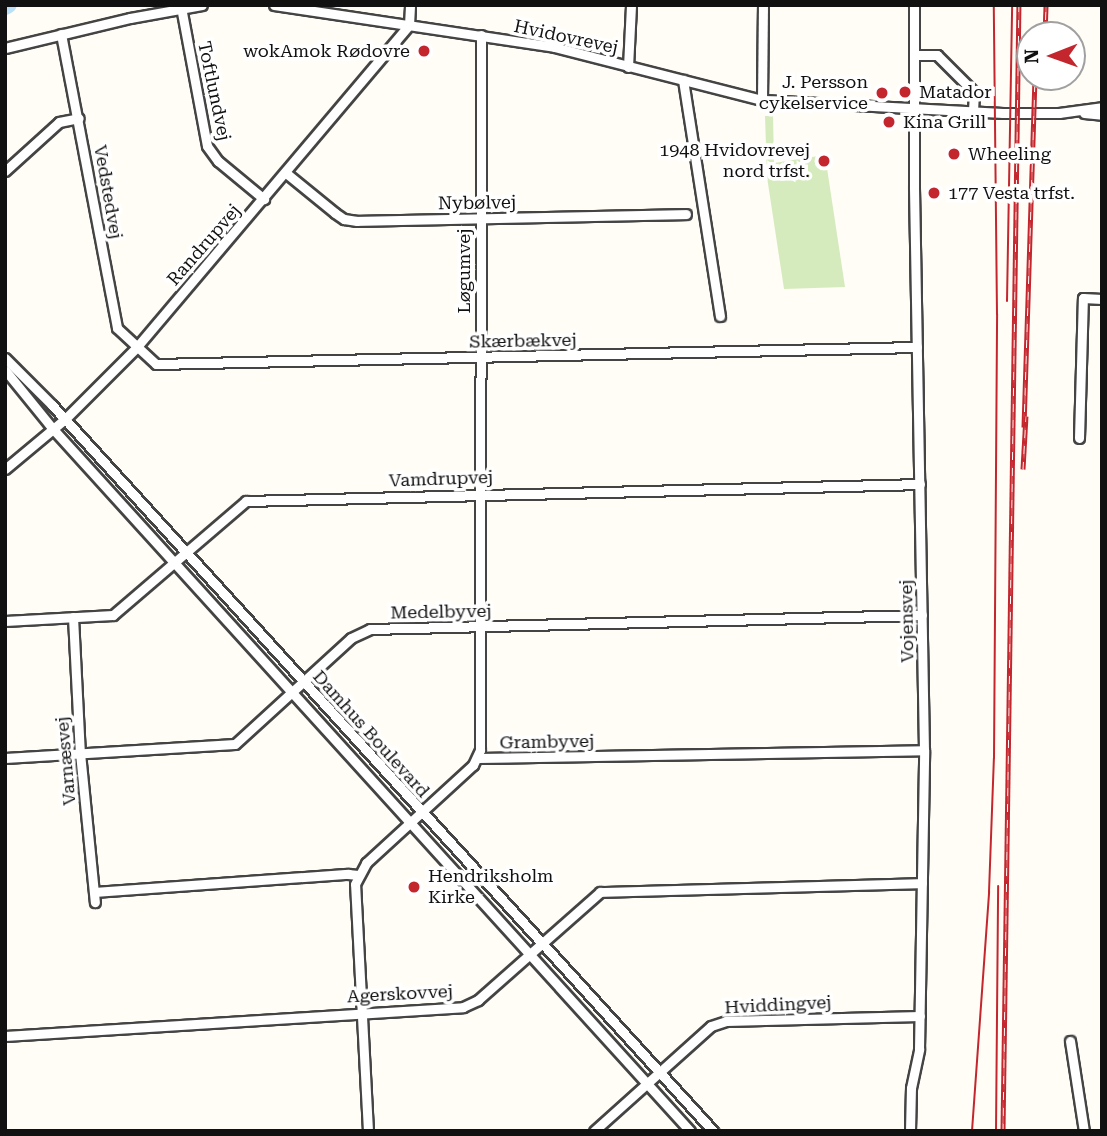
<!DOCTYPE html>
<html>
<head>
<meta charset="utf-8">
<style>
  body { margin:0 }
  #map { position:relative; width:1107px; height:1136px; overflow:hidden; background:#fffdf5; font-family:"Roboto Serif",serif }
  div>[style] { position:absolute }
  .green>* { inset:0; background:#d5ebbd }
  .river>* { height:16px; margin:-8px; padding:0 8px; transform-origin:8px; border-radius:8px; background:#b9e0f7 }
  .roads { filter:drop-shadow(2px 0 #444) drop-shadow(-2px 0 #444) drop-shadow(0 2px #444) drop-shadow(0 -2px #444) }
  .minor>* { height:9px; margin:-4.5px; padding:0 4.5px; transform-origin:4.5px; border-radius:4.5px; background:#fff }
  .tram>* { height:2px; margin:-1px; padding:0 1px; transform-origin:1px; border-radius:1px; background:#c4262e }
  .rail>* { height:5px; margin-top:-2.5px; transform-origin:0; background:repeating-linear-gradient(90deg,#fff 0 8px,#c4262e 0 16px); box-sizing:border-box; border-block:2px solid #c4262e }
  .dots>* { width:19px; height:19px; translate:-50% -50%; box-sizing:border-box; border:4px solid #fff; border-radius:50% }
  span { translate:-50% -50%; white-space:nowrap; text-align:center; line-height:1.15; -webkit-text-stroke:7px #fff; paint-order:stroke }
  .street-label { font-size:18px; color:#111 }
  .poi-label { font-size:18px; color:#111 }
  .right { translate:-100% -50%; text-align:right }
  .left { translate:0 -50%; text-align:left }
  .frame { position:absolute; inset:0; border:7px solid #111; pointer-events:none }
  .north { position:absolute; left:1016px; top:21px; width:70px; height:70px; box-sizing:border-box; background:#fff; border:2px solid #a0a0a0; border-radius:50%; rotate:269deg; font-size:19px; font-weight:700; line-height:28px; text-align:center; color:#111 }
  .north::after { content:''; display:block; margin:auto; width:24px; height:32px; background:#c4262e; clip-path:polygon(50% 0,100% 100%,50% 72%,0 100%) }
</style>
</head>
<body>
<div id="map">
  <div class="green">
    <div style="clip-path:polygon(765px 116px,773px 116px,774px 163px,825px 155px,845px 287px,784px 289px,767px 177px)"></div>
  </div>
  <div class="river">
    <div style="left:5px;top:7px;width:4px;rotate:-27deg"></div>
  </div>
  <div class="roads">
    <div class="minor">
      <div style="left:274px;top:5px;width:283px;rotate:8.5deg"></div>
      <div style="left:554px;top:47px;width:215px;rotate:14.3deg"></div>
      <div style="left:762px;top:100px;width:241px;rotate:3.1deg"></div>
      <div style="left:1003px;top:113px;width:56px"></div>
      <div style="left:1059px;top:113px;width:43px;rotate:-7.9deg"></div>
      <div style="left:181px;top:7px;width:141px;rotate:79.4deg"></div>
      <div style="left:207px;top:146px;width:19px;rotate:54deg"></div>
      <div style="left:218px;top:161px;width:60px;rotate:39.6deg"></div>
      <div style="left:409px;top:25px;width:20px;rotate:-87deg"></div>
      <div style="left:61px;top:34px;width:299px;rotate:79.2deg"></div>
      <div style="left:117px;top:328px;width:53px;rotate:42.7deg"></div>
      <div style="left:156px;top:364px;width:761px;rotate:-1.28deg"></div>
      <div style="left:5px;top:48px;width:129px;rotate:-13.5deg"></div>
      <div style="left:130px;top:18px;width:73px;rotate:-10.2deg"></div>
      <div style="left:915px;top:55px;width:22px"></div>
      <div style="left:937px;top:55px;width:52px;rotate:45deg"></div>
      <div style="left:974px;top:92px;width:20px;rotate:93deg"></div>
      <div style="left:628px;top:67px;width:62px;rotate:-87.2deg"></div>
      <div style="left:683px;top:80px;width:239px;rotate:81.1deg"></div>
      <div style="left:762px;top:100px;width:95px;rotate:-89.4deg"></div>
      <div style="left:1084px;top:113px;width:18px;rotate:6deg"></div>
      <div style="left:5px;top:171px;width:73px;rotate:-42.2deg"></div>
      <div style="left:59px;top:122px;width:20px;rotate:-11deg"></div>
      <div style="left:286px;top:173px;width:63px;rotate:39.2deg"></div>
      <div style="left:335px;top:213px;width:11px;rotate:34deg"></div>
      <div style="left:344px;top:219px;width:13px;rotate:9deg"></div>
      <div style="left:357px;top:221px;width:329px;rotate:-1.2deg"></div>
      <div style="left:5px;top:358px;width:66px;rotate:45deg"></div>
      <div style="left:52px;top:405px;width:982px;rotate:47.68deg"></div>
      <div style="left:5px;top:370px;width:76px;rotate:50.9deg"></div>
      <div style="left:53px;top:429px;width:948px;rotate:47.78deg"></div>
      <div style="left:1079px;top:438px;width:140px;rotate:-88.4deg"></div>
      <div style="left:1083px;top:298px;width:19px;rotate:3deg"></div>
      <div style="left:5px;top:469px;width:78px;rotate:-39.8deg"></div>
      <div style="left:65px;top:419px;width:100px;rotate:-45deg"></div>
      <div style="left:136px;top:348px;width:423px;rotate:-49.8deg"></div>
      <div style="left:73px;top:617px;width:136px;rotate:87.1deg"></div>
      <div style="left:80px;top:753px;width:150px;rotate:84.3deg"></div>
      <div style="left:5px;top:621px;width:108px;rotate:-3.2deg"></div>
      <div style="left:113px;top:615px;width:175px;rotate:-40.6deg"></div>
      <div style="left:246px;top:501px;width:674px;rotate:-1.44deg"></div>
      <div style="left:5px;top:758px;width:230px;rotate:-3.5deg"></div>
      <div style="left:235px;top:744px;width:157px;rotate:-42.4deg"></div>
      <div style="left:351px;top:638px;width:21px;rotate:-25deg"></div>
      <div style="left:370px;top:629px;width:552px;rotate:-1.45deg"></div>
      <div style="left:478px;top:758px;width:446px;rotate:-1deg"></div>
      <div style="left:94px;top:892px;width:255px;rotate:-4.1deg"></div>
      <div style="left:348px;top:874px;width:10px;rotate:6deg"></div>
      <div style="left:5px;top:1036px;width:459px;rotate:-3.6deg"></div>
      <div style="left:463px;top:1007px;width:17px;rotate:-25deg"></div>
      <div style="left:478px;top:1000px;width:163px;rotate:-41.5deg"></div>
      <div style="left:600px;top:892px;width:322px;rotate:-1.6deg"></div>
      <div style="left:1070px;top:1041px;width:91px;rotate:81.2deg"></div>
      <div style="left:368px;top:1131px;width:247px;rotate:-93deg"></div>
      <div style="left:355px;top:884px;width:24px;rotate:-62deg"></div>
      <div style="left:366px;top:863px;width:145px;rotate:-42.5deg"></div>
      <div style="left:473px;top:765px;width:17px;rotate:-65deg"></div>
      <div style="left:480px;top:750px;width:715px;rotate:-89.92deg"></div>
      <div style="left:594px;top:1131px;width:157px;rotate:-41.9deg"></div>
      <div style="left:711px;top:1026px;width:16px;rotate:-18deg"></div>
      <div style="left:726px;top:1021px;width:194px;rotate:-1.5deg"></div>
      <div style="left:910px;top:1131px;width:43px;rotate:-88.7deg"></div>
      <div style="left:911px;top:1088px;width:40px;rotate:-78deg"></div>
      <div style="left:919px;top:1049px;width:299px;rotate:-89deg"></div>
      <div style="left:924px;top:750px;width:564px;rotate:-91.02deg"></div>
      <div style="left:914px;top:186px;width:181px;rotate:-90deg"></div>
    </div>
  </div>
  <div class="tram">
    <div style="left:1007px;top:301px;width:296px;rotate:-89deg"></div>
    <div style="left:972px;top:1131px;width:240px;rotate:-85.9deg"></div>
    <div style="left:989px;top:892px;width:134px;rotate:-87.9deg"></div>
    <div style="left:994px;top:758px;width:444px;rotate:-89.6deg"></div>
    <div style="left:997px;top:314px;width:309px;rotate:-90.6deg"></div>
    <div style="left:996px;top:1131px;width:245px;rotate:-89.5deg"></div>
  </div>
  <div class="rail">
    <div style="left:1045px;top:35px;width:30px;rotate:-88deg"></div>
    <div style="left:1024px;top:427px;width:350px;rotate:-88.2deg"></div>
    <div style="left:1023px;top:469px;width:53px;rotate:-86.8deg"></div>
    <div style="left:1003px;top:1131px;width:1126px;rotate:-89.19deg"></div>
  </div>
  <div class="dots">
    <div style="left:424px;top:51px;background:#c4262e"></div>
    <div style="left:905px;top:92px;background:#c4262e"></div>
    <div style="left:882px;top:93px;background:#c4262e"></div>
    <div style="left:889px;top:122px;background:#c4262e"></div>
    <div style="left:954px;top:154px;background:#c4262e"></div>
    <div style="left:824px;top:161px;background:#c4262e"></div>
    <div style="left:934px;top:193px;background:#c4262e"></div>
    <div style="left:414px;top:887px;background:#c4262e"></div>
  </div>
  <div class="street-label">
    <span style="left:566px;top:37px;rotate:12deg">Hvidovrevej</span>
    <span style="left:214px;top:91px;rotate:78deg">Toftlundvej</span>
    <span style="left:108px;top:192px;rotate:80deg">Vedstedvej</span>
    <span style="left:477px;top:203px;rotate:-1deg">Nybølvej</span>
    <span style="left:204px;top:245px;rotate:-49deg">Randrupvej</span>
    <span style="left:464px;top:271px;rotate:-90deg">Løgumvej</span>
    <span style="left:523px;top:341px;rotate:-1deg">Skærbækvej</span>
    <span style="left:441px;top:479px;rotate:-2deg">Vamdrupvej</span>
    <span style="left:441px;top:612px;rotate:-1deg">Medelbyvej</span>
    <span style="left:907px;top:621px;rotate:-91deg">Vojensvej</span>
    <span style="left:371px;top:734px;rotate:48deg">Damhus Boulevard</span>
    <span style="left:547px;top:742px;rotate:-1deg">Grambyvej</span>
    <span style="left:66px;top:761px;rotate:-95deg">Varnæsvej</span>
    <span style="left:400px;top:994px;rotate:-3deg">Agerskovvej</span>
    <span style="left:778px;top:1005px;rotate:-3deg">Hviddingvej</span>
  </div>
  <div class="poi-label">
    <span class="right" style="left:410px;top:51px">wokAmok Rødovre</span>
    <span class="right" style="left:868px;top:93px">J. Persson<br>cykelservice</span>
    <span class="left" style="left:919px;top:92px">Matador</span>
    <span class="left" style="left:903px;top:122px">Kina Grill</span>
    <span class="right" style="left:810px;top:161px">1948 Hvidovrevej<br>nord trfst.</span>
    <span class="left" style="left:968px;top:154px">Wheeling</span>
    <span class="left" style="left:948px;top:193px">177 Vesta trfst.</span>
    <span class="left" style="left:428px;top:887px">Hendriksholm<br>Kirke</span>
  </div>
  <div class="frame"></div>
  <div class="north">N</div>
</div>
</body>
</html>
